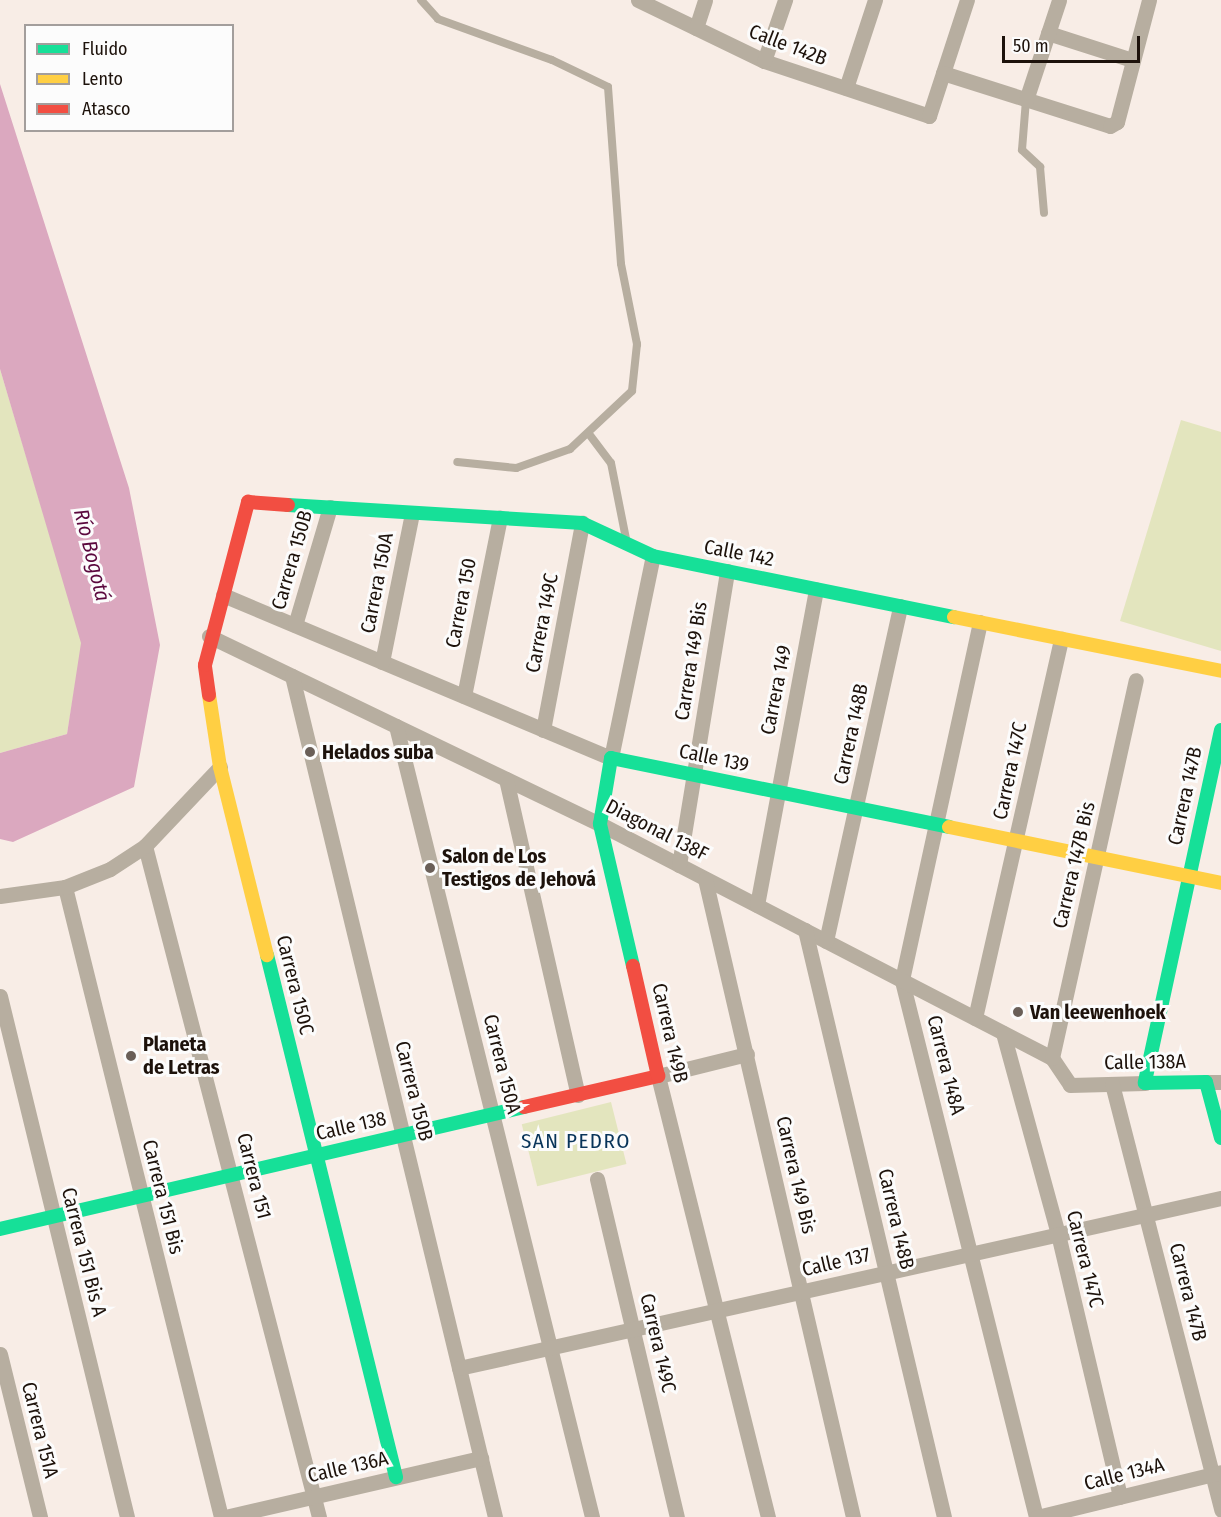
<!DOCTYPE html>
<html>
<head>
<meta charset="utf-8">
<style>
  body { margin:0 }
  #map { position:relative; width:1221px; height:1517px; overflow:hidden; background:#f8ede6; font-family:"Fira Sans Condensed",sans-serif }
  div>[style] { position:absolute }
  .green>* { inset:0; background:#e3e5be; transform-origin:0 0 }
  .water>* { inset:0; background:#dba8bf }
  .lane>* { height:8px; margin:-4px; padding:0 4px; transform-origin:4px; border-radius:4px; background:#b7aea0 }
  .street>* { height:15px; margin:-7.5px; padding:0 7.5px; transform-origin:7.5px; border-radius:7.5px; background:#b7aea0 }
  .fast>* { height:14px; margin:-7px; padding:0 7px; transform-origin:7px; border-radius:7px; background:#16e098 }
  .slow>* { height:14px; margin:-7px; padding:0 7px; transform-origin:7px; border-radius:7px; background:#ffcf43 }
  .jam>* { height:14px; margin:-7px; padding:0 7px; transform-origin:7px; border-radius:7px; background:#f24e42 }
  .dots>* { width:16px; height:16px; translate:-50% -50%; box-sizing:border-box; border:3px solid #fcfcfc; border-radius:50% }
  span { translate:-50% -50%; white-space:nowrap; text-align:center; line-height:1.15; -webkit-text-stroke:6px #fcfcfc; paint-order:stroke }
  .street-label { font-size:20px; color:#1d120b }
  .poi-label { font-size:20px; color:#1d120b; font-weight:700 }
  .left { translate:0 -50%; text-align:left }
  .water-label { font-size:21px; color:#5b083e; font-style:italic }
  .neighbourhood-label { font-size:21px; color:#083459; letter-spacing:1.5px }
  .legend { position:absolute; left:24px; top:24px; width:210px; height:108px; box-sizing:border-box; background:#fcfcfc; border:2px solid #a39e9c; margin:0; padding:8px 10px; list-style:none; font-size:18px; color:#1d120b }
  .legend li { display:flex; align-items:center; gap:12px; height:30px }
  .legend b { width:30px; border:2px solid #a39e9c }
  .scale { position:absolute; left:1002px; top:36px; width:138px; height:27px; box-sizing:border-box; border:3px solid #1d120b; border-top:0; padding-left:8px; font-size:18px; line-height:21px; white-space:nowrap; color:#1d120b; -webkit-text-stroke:4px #fcfcfc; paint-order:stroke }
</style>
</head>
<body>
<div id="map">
  <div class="green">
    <div style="clip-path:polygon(0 369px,82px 643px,67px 734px,0 753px)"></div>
    <div style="clip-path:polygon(1181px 420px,1221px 432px,1221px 651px,1120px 621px)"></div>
    <div style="left:611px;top:1102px;width:64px;height:92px;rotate:76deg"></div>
  </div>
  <div class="water">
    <div style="clip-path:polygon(0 84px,129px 488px,160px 645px,134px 787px,13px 842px,0 839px,0 753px,67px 734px,81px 643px,0 369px)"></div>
  </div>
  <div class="lane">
    <div style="left:421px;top:0;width:25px;rotate:48deg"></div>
    <div style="left:438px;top:19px;width:121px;rotate:19.8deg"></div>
    <div style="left:552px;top:60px;width:62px;rotate:25.7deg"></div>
    <div style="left:608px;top:87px;width:177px;rotate:85.8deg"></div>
    <div style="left:621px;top:264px;width:82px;rotate:78.7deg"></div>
    <div style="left:637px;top:344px;width:47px;rotate:96.1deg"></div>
    <div style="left:632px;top:391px;width:85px;rotate:136.9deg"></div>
    <div style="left:570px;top:449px;width:57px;rotate:160.6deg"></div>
    <div style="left:516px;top:468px;width:59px;rotate:-174.2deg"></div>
    <div style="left:1026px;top:100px;width:50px;rotate:94.6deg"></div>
    <div style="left:1022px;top:150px;width:25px;rotate:43deg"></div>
    <div style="left:1040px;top:167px;width:46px;rotate:85deg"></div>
    <div style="left:589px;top:434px;width:36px;rotate:53deg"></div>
    <div style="left:611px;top:463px;width:77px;rotate:78.8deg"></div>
  </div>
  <div class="street">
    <div style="left:638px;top:0;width:140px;rotate:25.8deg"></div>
    <div style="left:764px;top:61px;width:174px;rotate:18.4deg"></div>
    <div style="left:929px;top:116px;width:122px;rotate:-71.9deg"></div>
    <div style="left:696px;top:28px;width:29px;rotate:-72deg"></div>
    <div style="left:1048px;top:33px;width:88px;rotate:17.8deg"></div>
    <div style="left:764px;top:61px;width:65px;rotate:-71deg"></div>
    <div style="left:943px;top:73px;width:175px;rotate:17.6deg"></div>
    <div style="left:1110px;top:126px;width:8px;rotate:-30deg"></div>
    <div style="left:1117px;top:122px;width:126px;rotate:-75.3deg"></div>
    <div style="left:846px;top:88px;width:93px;rotate:-71.8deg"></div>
    <div style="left:1026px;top:100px;width:105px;rotate:-71.7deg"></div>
    <div style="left:223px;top:595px;width:421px;rotate:22.8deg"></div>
    <div style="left:611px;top:758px;width:206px;rotate:-78.3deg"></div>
    <div style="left:980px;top:622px;width:367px;rotate:102.3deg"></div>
    <div style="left:902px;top:981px;width:552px;rotate:75.96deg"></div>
    <div style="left:295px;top:625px;width:123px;rotate:-73.5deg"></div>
    <div style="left:209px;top:636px;width:434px;rotate:25.7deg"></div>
    <div style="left:600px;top:824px;width:509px;rotate:27.37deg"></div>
    <div style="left:1052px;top:1058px;width:32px;rotate:56deg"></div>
    <div style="left:1070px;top:1085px;width:75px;rotate:-1.5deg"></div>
    <div style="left:382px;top:662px;width:152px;rotate:-78.6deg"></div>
    <div style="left:292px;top:676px;width:865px;rotate:76.43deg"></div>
    <div style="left:464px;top:696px;width:182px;rotate:-78.6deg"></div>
    <div style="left:396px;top:726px;width:815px;rotate:76.08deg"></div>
    <div style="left:543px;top:730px;width:211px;rotate:-79.3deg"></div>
    <div style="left:506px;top:779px;width:324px;rotate:77.2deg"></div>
    <div style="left:145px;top:846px;width:693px;rotate:75.46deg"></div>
    <div style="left:679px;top:865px;width:298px;rotate:-80.7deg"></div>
    <div style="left:705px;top:879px;width:655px;rotate:76.94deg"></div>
    <div style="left:65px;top:887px;width:649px;rotate:76.09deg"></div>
    <div style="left:0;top:896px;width:66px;rotate:-7.9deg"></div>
    <div style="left:65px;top:887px;width:48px;rotate:-21.8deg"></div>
    <div style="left:110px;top:869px;width:42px;rotate:-33.3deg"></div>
    <div style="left:145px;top:846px;width:109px;rotate:-46.5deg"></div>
    <div style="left:757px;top:905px;width:321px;rotate:-79.4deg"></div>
    <div style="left:805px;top:930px;width:603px;rotate:76.68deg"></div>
    <div style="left:826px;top:941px;width:343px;rotate:-77.5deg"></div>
    <div style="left:0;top:996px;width:536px;rotate:76.3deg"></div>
    <div style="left:975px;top:1018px;width:389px;rotate:-77.2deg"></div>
    <div style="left:1003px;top:1033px;width:208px;rotate:74.7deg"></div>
    <div style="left:1058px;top:1234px;width:270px;rotate:76.7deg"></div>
    <div style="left:747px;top:1054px;width:92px;rotate:166.1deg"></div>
    <div style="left:658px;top:1076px;width:455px;rotate:76deg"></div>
    <div style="left:1052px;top:1058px;width:387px;rotate:-77.5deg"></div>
    <div style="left:1206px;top:1082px;width:15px"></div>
    <div style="left:1112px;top:1084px;width:440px;rotate:75.6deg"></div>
    <div style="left:597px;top:1179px;width:347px;rotate:76.7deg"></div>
    <div style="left:0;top:1354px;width:168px;rotate:76.2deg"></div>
    <div style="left:459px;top:1368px;width:781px;rotate:-12.58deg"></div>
    <div style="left:225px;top:1517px;width:263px;rotate:-13deg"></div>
    <div style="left:1037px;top:1517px;width:189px;rotate:-13.7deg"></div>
  </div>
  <div class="fast">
    <div style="left:288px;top:505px;width:295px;rotate:3.5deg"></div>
    <div style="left:582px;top:523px;width:78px;rotate:24.9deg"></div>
    <div style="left:653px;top:556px;width:307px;rotate:11.5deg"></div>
    <div style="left:1221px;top:730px;width:361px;rotate:102.2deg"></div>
    <div style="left:1145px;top:1083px;width:61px;rotate:-0.9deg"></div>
    <div style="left:1206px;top:1082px;width:58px;rotate:75deg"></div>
    <div style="left:267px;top:955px;width:538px;rotate:76.12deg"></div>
    <div style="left:633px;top:966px;width:146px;rotate:-103.1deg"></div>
    <div style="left:600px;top:824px;width:67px;rotate:-80.5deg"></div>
    <div style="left:611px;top:758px;width:345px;rotate:11.5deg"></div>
    <div style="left:0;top:1229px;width:538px;rotate:-13.11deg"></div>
  </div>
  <div class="slow">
    <div style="left:954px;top:617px;width:272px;rotate:11.4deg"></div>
    <div style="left:209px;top:695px;width:73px;rotate:81.3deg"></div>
    <div style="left:220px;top:767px;width:194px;rotate:76deg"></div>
    <div style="left:949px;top:827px;width:278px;rotate:11.6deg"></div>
  </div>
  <div class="jam">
    <div style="left:209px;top:695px;width:30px;rotate:-98deg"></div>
    <div style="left:205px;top:665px;width:169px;rotate:-75.2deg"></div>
    <div style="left:248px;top:502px;width:40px;rotate:4.3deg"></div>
    <div style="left:524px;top:1107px;width:138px;rotate:-13deg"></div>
    <div style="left:658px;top:1076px;width:113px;rotate:-102.8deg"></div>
  </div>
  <div class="dots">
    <div style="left:310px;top:752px;background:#6a5f58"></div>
    <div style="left:430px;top:868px;background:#6a5f58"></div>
    <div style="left:1018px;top:1012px;background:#6a5f58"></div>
    <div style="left:131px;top:1056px;background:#6a5f58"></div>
  </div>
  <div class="street-label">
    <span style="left:788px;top:45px;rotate:21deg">Calle 142B</span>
    <span style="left:739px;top:553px;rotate:11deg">Calle 142</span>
    <span style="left:292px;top:560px;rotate:-74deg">Carrera 150B</span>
    <span style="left:377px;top:583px;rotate:-79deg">Carrera 150A</span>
    <span style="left:461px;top:603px;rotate:-79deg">Carrera 150</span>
    <span style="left:542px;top:623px;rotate:-79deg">Carrera 149C</span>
    <span style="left:691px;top:661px;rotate:-81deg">Carrera 149 Bis</span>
    <span style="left:776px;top:690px;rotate:-79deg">Carrera 149</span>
    <span style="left:851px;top:734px;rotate:-78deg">Carrera 148B</span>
    <span style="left:714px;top:758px;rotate:12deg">Calle 139</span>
    <span style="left:1010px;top:771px;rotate:-78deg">Carrera 147C</span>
    <span style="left:1185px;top:796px;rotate:-78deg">Carrera 147B</span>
    <span style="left:657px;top:830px;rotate:27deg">Diagonal 138F</span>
    <span style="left:1074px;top:865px;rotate:-77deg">Carrera 147B Bis</span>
    <span style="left:295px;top:985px;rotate:76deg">Carrera 150C</span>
    <span style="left:670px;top:1033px;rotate:77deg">Carrera 149B</span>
    <span style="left:1145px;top:1062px;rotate:-1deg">Calle 138A</span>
    <span style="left:502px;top:1064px;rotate:76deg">Carrera 150A</span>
    <span style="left:946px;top:1065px;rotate:76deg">Carrera 148A</span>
    <span style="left:414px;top:1091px;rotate:76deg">Carrera 150B</span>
    <span style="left:351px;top:1126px;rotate:-13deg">Calle 138</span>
    <span style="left:796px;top:1175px;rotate:77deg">Carrera 149 Bis</span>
    <span style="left:254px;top:1176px;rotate:76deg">Carrera 151</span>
    <span style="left:163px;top:1197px;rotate:76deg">Carrera 151 Bis</span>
    <span style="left:896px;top:1219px;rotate:77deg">Carrera 148B</span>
    <span style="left:84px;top:1252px;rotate:76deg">Carrera 151 Bis A</span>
    <span style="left:1085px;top:1259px;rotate:76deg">Carrera 147C</span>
    <span style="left:836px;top:1262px;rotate:-13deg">Calle 137</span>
    <span style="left:1188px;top:1292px;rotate:76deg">Carrera 147B</span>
    <span style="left:658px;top:1343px;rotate:77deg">Carrera 149C</span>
    <span style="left:40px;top:1430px;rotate:76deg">Carrera 151A</span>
    <span style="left:348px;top:1467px;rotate:-13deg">Calle 136A</span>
    <span style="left:1124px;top:1474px;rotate:-14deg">Calle 134A</span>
  </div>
  <div class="poi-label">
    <span class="left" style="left:322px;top:752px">Helados suba</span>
    <span class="left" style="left:442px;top:868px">Salon de Los<br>Testigos de Jehová</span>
    <span class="left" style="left:1030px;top:1012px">Van leewenhoek</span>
    <span class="left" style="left:143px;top:1056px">Planeta<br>de Letras</span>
  </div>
  <div class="water-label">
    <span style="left:92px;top:555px;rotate:76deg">Río Bogotá</span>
  </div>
  <div class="neighbourhood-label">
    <span style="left:576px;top:1141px">SAN PEDRO</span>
  </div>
  <ul class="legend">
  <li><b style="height:8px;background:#16e098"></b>Fluido</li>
  <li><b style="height:8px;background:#ffcf43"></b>Lento</li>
  <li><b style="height:8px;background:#f24e42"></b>Atasco</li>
  </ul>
  <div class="scale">50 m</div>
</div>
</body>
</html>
